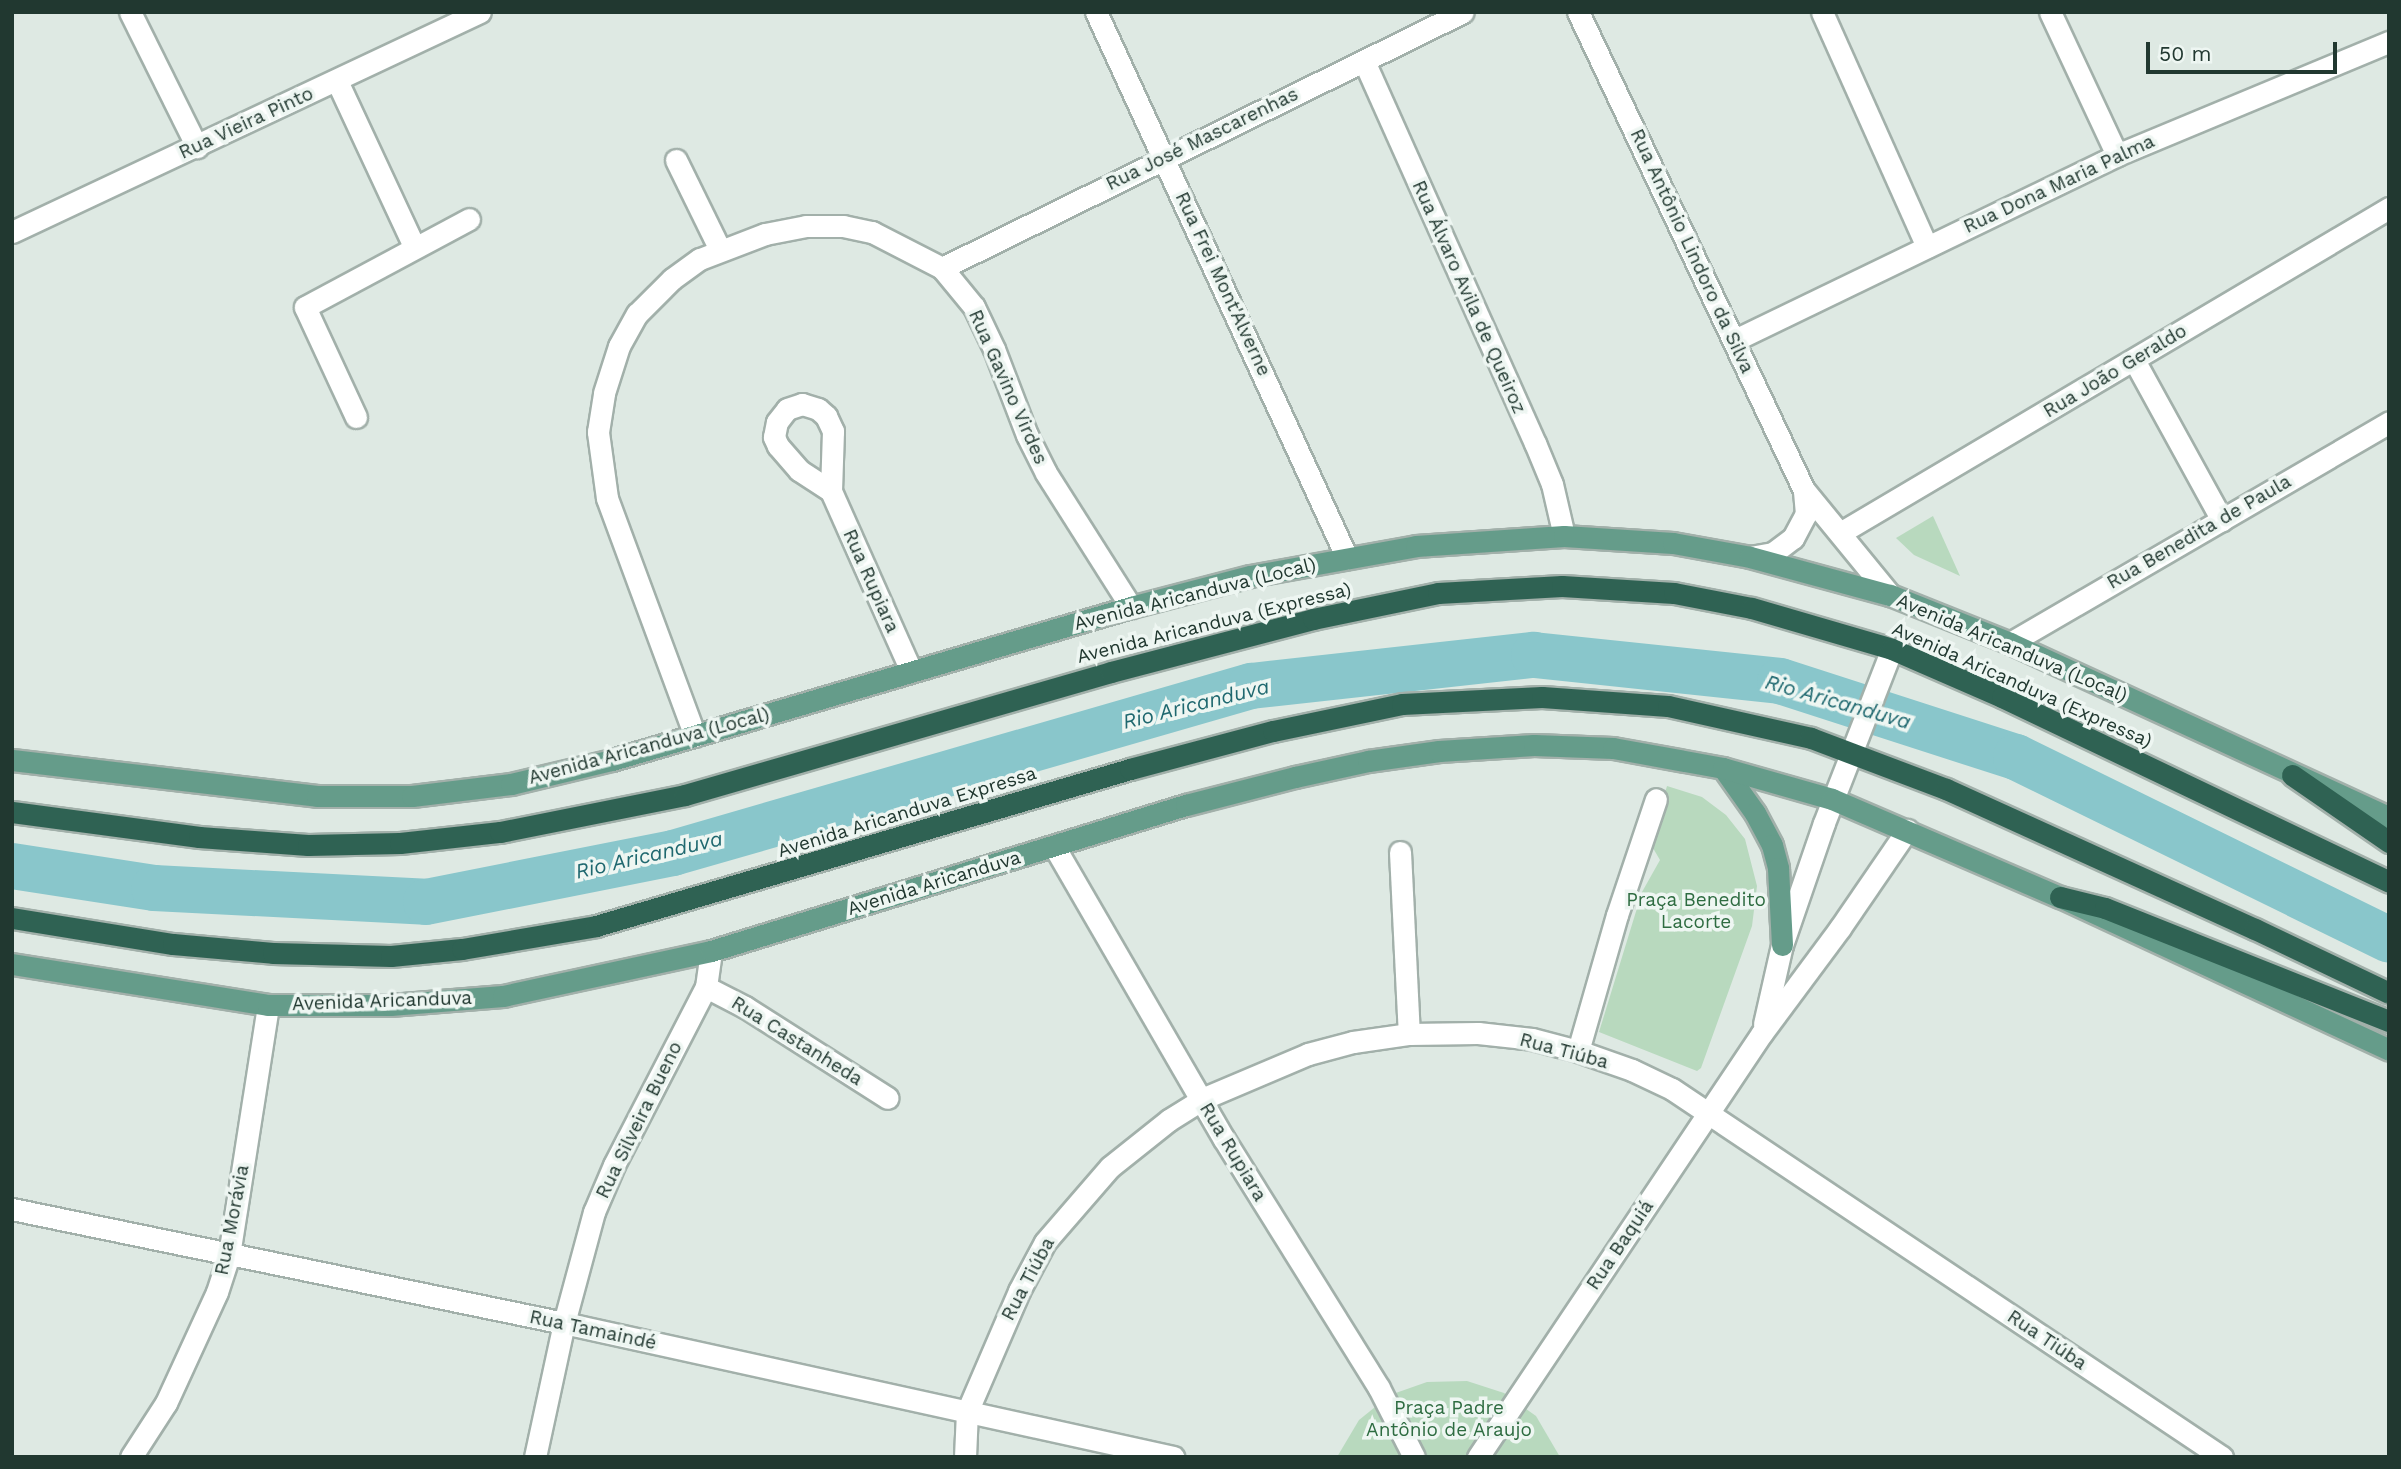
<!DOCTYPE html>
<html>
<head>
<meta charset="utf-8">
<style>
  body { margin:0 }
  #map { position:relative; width:2401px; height:1469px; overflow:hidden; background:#dee9e3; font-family:"Work Sans",sans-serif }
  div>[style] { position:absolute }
  .green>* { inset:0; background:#b8d9be }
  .river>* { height:46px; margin:-23px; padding:0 23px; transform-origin:23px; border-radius:23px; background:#89c6cb }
  .roads { filter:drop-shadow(2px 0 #a2b0aa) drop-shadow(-2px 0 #a2b0aa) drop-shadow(0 2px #a2b0aa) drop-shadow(0 -2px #a2b0aa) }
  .minor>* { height:21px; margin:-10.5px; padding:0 10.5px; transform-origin:10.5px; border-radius:10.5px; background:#fff }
  .major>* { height:21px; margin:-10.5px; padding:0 10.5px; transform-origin:10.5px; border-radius:10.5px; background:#659c8a }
  .highway>* { height:21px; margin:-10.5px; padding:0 10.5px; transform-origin:10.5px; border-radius:10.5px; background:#2f6253 }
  span { translate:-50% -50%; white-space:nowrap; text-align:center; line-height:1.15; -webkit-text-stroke:7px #eef6f2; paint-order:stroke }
  .street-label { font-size:19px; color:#213830 }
  .park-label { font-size:19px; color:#2e6c41 }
  .water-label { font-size:21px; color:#1f686f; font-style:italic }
  .frame { position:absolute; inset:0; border:14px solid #213830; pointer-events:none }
  .scale { position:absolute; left:2146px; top:42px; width:191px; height:32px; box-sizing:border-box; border:4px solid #213830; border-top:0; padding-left:9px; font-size:21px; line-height:24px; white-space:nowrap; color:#213830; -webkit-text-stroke:5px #eef6f2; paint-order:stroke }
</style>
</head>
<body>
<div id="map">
  <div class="green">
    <div style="clip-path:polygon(1933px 516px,1960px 576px,1914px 555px,1896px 538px)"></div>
    <div style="clip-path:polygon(1667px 786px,1702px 797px,1726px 815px,1745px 839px,1757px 886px,1752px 926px,1701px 1068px,1697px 1071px,1599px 1032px,1642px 892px,1660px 860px,1650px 843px)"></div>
    <div style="clip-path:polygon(1467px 1381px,1504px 1393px,1536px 1416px,1560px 1457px,1337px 1457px,1359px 1420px,1390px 1395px,1427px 1382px)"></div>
  </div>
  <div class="river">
    <div style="left:12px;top:866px;width:144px;rotate:8.8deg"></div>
    <div style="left:154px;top:888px;width:272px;rotate:2.9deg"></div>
    <div style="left:426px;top:902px;width:252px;rotate:-11.2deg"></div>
    <div style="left:673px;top:853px;width:602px;rotate:-16.12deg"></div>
    <div style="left:1251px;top:686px;width:285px;rotate:-6.3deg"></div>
    <div style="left:1534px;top:655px;width:247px;rotate:6deg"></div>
    <div style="left:1780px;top:681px;width:248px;rotate:17.9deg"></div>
    <div style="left:2016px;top:757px;width:415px;rotate:26.1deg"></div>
  </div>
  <div class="roads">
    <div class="minor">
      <div style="left:130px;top:12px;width:151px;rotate:63.6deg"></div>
      <div style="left:1096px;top:12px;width:601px;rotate:65.31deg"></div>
      <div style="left:1578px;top:12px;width:529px;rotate:64.7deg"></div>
      <div style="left:1804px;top:490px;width:136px;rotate:50.7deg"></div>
      <div style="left:1822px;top:12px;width:257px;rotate:65.9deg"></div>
      <div style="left:2050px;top:12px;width:158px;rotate:64.9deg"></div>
      <div style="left:1364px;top:61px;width:419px;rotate:65.9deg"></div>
      <div style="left:1535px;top:443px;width:44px;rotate:67.5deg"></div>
      <div style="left:1552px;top:484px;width:53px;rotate:77deg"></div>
      <div style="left:337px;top:81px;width:182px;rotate:65deg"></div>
      <div style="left:676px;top:160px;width:100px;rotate:63.9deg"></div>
      <div style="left:12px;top:232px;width:517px;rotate:-25.18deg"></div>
      <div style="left:942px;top:268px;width:580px;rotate:-26.17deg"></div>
      <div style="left:1735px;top:340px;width:424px;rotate:-25.8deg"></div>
      <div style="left:2117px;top:155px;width:295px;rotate:-22.6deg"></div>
      <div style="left:2134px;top:360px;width:183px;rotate:61.2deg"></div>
      <div style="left:356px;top:417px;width:121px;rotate:-114.9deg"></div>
      <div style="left:305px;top:307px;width:186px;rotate:-28.2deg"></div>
      <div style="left:831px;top:491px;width:38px;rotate:-147deg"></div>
      <div style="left:799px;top:470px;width:32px;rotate:-131deg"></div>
      <div style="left:778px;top:446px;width:10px;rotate:-114deg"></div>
      <div style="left:774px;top:437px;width:15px;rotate:-79deg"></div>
      <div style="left:777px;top:422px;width:16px;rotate:-52deg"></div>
      <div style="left:787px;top:409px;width:16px;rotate:-18deg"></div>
      <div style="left:802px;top:404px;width:17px;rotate:17deg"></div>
      <div style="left:818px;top:409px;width:11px;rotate:41deg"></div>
      <div style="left:826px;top:416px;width:17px;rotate:65deg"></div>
      <div style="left:833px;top:431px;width:60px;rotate:91.9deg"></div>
      <div style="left:831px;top:491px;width:197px;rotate:66deg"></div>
      <div style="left:1840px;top:533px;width:638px;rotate:-30.62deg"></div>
      <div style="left:1750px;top:557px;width:23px;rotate:-10deg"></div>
      <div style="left:1773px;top:553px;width:25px;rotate:-37deg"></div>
      <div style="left:1793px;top:538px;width:27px;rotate:-62deg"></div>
      <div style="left:1806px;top:514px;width:24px;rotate:-95deg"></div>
      <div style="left:2010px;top:643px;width:439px;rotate:-30.2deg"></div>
      <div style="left:695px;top:736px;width:254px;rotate:-110.3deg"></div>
      <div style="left:607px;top:498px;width:67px;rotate:-97.8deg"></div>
      <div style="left:598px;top:432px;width:39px;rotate:-81deg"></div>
      <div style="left:604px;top:393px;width:49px;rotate:-72.3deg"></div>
      <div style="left:619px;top:346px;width:37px;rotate:-61deg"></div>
      <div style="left:637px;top:314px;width:49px;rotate:-45deg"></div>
      <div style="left:672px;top:279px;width:34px;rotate:-36deg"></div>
      <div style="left:700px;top:259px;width:70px;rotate:-21deg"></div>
      <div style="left:765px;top:234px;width:42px;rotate:-11deg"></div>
      <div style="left:806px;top:226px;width:37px"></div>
      <div style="left:843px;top:226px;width:30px;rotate:12deg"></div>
      <div style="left:872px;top:232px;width:79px;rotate:27.2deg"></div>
      <div style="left:942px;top:268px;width:50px;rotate:50.6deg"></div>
      <div style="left:974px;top:307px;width:47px;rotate:64.5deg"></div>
      <div style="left:994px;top:349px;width:92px;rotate:69deg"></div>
      <div style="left:1027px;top:435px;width:42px;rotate:63.4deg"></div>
      <div style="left:1046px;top:473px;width:159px;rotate:57.6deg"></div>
      <div style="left:1054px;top:846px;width:339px;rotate:59.9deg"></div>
      <div style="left:1224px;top:1139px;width:293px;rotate:58.1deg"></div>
      <div style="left:1379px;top:1388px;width:77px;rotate:63.1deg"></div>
      <div style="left:1400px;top:852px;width:182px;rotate:87.2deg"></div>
      <div style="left:706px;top:987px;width:44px;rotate:27.1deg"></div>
      <div style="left:745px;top:1007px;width:169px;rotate:32.5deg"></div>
      <div style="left:1764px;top:1024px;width:81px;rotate:-77.2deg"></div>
      <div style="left:1782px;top:945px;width:129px;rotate:-71deg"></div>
      <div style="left:1824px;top:823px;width:187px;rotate:-68.7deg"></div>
      <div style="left:1578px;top:1051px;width:141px;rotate:-74deg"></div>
      <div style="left:1617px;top:915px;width:122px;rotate:-71.4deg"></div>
      <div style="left:12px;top:1209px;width:564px;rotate:11.67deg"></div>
      <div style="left:564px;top:1323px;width:624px;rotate:12.41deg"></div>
      <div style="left:131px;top:1457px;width:64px;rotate:-57.1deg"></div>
      <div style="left:166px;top:1403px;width:122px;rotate:-65.3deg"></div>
      <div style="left:217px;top:1292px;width:39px;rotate:-72deg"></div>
      <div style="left:229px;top:1255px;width:253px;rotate:-81.1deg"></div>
      <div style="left:535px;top:1457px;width:137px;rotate:-77.8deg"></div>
      <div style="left:564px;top:1323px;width:115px;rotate:-74.9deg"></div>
      <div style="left:594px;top:1212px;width:51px;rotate:-66.9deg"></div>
      <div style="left:614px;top:1165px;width:200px;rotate:-62.7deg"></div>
      <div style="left:706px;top:987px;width:36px;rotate:-82deg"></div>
      <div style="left:965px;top:1457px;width:45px;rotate:-87.5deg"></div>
      <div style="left:967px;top:1412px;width:132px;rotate:-66.7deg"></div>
      <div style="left:1019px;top:1291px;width:55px;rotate:-62deg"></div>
      <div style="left:1045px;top:1242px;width:99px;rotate:-49.1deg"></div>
      <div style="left:1110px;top:1167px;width:75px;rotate:-38.5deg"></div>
      <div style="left:1169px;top:1120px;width:39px;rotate:-32deg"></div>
      <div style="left:1202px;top:1099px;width:115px;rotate:-23deg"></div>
      <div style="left:1308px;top:1054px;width:47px;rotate:-14.9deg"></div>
      <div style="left:1353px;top:1042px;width:57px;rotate:-8.1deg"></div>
      <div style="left:1409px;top:1034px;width:69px;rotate:-0.8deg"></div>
      <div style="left:1478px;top:1033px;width:54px;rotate:6.3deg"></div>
      <div style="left:1532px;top:1039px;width:48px;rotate:14.6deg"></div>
      <div style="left:1578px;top:1051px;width:57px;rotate:19.4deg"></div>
      <div style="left:1632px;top:1070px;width:44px;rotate:25.4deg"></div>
      <div style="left:1672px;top:1089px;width:662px;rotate:33.79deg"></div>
      <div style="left:1478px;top:1457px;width:510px;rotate:-56.19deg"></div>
      <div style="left:1762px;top:1033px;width:131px;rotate:-53.4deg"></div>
      <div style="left:1840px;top:928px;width:119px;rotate:-55.6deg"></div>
    </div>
    <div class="major">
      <div style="left:12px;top:760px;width:307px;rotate:6.7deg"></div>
      <div style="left:317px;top:796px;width:95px"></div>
      <div style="left:412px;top:796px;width:100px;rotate:-6.9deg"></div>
      <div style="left:511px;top:784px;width:104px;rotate:-13.4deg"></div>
      <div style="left:612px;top:760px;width:541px;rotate:-16.43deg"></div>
      <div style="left:1131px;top:607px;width:123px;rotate:-14.6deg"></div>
      <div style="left:1250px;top:576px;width:169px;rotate:-10.2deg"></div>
      <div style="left:1416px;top:546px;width:148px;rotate:-3.9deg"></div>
      <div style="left:1564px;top:536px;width:109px;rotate:3.7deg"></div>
      <div style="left:1673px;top:543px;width:78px;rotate:10.3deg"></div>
      <div style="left:1750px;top:557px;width:145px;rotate:15.2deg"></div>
      <div style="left:1890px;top:595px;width:129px;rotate:21.8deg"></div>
      <div style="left:2010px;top:643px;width:417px;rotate:24.7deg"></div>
      <div style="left:1723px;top:768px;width:55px;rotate:54.6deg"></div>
      <div style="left:1755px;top:813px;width:36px;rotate:62deg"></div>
      <div style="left:1772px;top:845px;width:24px;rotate:75deg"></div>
      <div style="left:1778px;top:868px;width:77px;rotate:87deg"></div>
      <div style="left:12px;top:964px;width:259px;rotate:9.1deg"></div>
      <div style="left:268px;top:1005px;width:122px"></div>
      <div style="left:390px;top:1005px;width:113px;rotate:-4.6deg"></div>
      <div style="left:503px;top:996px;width:213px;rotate:-12.2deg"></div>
      <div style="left:711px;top:951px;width:497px;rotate:-17.1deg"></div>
      <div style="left:1186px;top:805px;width:113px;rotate:-14.4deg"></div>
      <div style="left:1295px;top:777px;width:75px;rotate:-12.4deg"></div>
      <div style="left:1368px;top:761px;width:72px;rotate:-8deg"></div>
      <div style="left:1439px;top:751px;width:95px;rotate:-3.6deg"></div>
      <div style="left:1534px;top:745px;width:79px;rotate:2.2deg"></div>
      <div style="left:1613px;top:748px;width:112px;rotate:10.3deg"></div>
      <div style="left:1723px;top:768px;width:113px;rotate:15.9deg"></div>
      <div style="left:1832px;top:799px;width:248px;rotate:23.3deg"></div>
      <div style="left:2060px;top:897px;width:363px;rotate:24.9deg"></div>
    </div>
    <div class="highway">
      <div style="left:2292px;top:775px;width:118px;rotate:34.6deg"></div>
      <div style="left:12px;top:812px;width:189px;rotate:7.6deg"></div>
      <div style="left:199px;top:837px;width:109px;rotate:4.2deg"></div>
      <div style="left:308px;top:845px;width:92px;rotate:-1.2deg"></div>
      <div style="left:400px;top:843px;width:101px;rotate:-6.3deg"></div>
      <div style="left:500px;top:832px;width:189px;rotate:-11.3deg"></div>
      <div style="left:685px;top:795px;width:443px;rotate:-16.1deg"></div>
      <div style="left:1111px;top:672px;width:209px;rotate:-14.7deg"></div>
      <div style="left:1313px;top:619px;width:128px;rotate:-11.7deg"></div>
      <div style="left:1438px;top:593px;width:124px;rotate:-3.2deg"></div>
      <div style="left:1562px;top:586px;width:112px;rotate:3.6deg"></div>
      <div style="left:1674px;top:593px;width:79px;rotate:10.9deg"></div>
      <div style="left:1752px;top:608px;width:146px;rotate:16.3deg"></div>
      <div style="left:1892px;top:649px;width:120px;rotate:23.6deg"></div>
      <div style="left:2002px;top:697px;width:429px;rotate:25.5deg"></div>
      <div style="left:2060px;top:897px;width:46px;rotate:13.7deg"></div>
      <div style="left:2105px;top:908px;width:306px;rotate:21.7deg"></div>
      <div style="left:12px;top:918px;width:163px;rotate:9.2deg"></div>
      <div style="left:173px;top:944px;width:100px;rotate:5.1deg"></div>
      <div style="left:273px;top:953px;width:118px;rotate:1.5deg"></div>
      <div style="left:391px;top:956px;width:71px;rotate:-5.6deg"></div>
      <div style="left:462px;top:949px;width:136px;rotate:-9.7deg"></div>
      <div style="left:596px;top:926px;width:557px;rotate:-16.38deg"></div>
      <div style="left:1130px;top:769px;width:148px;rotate:-14.9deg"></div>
      <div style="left:1273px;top:731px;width:132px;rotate:-11.8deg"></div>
      <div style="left:1402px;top:704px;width:140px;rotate:-2.9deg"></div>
      <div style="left:1542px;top:697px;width:126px;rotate:4.1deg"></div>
      <div style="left:1668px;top:706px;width:147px;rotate:12.6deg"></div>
      <div style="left:1811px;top:738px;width:144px;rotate:20.7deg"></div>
      <div style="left:1946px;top:789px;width:339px;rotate:24.4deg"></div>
      <div style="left:2255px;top:929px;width:148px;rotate:25.5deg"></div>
    </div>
  </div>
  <div class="street-label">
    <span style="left:246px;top:123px;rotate:-25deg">Rua Vieira Pinto</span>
    <span style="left:1202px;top:139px;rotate:-26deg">Rua José Mascarenhas</span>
    <span style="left:2059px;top:184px;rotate:-25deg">Rua Dona Maria Palma</span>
    <span style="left:1692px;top:251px;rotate:65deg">Rua Antônio Lindoro da Silva</span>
    <span style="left:1223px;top:284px;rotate:65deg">Rua Frei Mont'Alverne</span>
    <span style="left:1469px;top:297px;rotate:66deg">Rua Álvaro Avila de Queiroz</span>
    <span style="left:2115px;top:371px;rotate:-31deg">Rua João Geraldo</span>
    <span style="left:1008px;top:387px;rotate:66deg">Rua Gavino Virdes</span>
    <span style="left:2199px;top:532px;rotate:-30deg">Rua Benedita de Paula</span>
    <span style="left:871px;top:581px;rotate:66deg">Rua Rupiara</span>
    <span style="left:1195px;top:594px;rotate:-14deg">Avenida Aricanduva (Local)</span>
    <span style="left:1214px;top:623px;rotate:-14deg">Avenida Aricanduva (Expressa)</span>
    <span style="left:2012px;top:648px;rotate:23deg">Avenida Aricanduva (Local)</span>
    <span style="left:2022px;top:685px;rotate:24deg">Avenida Aricanduva (Expressa)</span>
    <span style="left:649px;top:746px;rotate:-15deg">Avenida Aricanduva (Local)</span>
    <span style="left:907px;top:812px;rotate:-17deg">Avenida Aricanduva Expressa</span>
    <span style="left:934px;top:883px;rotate:-17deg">Avenida Aricanduva</span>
    <span style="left:382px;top:1001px;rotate:-2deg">Avenida Aricanduva</span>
    <span style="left:797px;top:1041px;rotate:32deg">Rua Castanheda</span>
    <span style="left:1564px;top:1051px;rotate:15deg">Rua Tiúba</span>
    <span style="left:639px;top:1120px;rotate:-64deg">Rua Silveira Bueno</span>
    <span style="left:1233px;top:1152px;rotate:59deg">Rua Rupiara</span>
    <span style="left:232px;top:1220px;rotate:-79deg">Rua Morávia</span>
    <span style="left:1620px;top:1245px;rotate:-56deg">Rua Baquiá</span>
    <span style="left:1028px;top:1279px;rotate:-62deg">Rua Tiúba</span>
    <span style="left:593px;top:1330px;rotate:12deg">Rua Tamaindé</span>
    <span style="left:2047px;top:1340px;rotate:34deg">Rua Tiúba</span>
  </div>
  <div class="park-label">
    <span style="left:1696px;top:911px">Praça Benedito<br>Lacorte</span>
    <span style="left:1449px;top:1419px">Praça Padre<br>Antônio de Araujo</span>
  </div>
  <div class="water-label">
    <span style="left:1838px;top:702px;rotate:16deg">Rio Aricanduva</span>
    <span style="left:1196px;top:704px;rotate:-14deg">Rio Aricanduva</span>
    <span style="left:649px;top:855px;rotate:-13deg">Rio Aricanduva</span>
  </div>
  <div class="frame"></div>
  <div class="scale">50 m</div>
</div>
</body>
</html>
